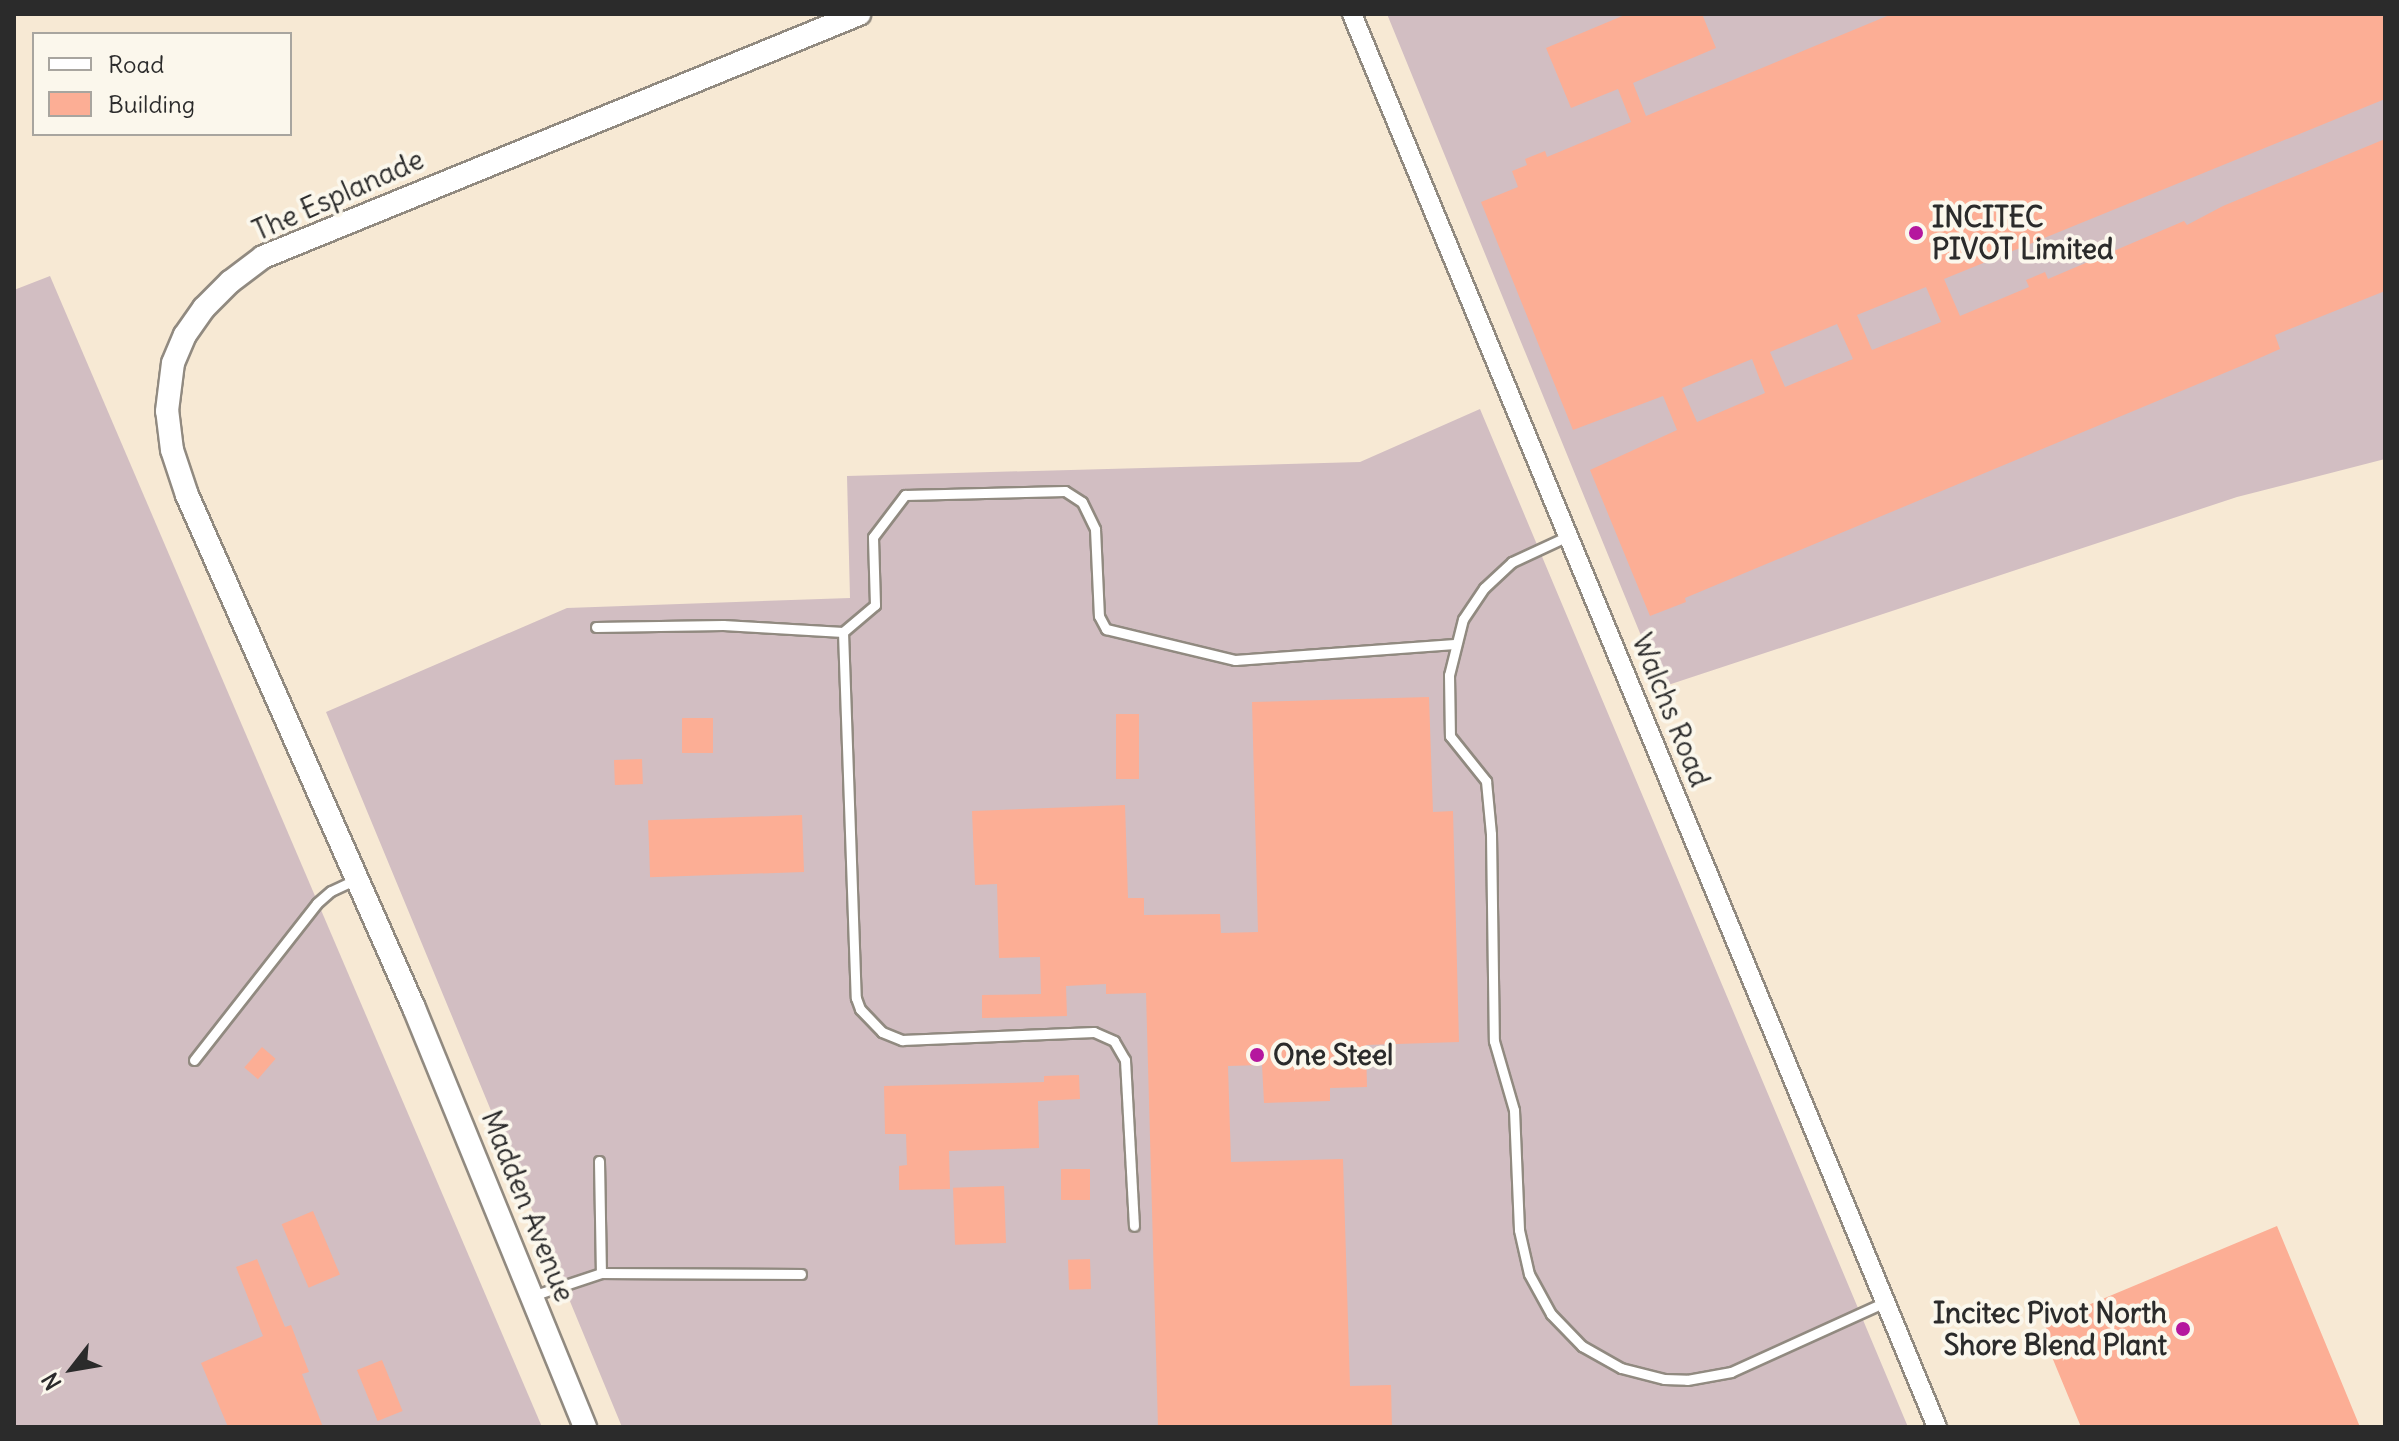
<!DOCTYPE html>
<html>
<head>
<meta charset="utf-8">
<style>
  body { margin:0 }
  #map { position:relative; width:2399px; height:1441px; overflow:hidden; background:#f7e9d4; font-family:Delius,sans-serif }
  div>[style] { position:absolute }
  .industrial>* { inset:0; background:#d2bec2 }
  .building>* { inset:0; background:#fcae95; transform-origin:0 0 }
  .roads { filter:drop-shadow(2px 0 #918a80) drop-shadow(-2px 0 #918a80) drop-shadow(0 2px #918a80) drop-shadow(0 -2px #918a80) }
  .service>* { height:9px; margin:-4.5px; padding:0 4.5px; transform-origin:4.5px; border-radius:4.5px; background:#fff }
  .minor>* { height:18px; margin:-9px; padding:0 9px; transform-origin:9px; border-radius:9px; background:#fff }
  .tertiary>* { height:22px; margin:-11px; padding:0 11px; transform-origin:11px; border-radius:11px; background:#fff }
  .dots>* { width:22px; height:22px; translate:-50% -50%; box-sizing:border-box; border:4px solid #fbf7ec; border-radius:50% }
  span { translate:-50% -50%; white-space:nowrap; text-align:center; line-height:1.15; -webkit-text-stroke:8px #fbf7ec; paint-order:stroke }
  .street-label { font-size:28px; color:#2b2b2b }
  .poi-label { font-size:28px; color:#2b2b2b; font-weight:700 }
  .left { translate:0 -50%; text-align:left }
  .right { translate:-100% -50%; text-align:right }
  .frame { position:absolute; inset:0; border:16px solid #2b2b2b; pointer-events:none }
  .legend { position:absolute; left:32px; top:32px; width:260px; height:104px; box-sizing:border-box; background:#fbf7ec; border:2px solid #a8a59f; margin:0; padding:10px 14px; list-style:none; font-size:24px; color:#2b2b2b }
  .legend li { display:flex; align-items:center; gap:16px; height:40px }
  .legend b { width:40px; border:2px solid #a8a59f }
  .north { position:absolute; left:32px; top:1329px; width:80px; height:80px; -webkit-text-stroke:6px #fbf7ec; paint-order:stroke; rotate:239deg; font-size:22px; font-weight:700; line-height:32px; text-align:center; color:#2b2b2b }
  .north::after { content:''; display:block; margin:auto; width:28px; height:36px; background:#2b2b2b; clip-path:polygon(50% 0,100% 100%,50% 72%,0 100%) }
</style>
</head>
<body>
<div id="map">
  <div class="industrial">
    <div style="clip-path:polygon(1387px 14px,2385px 14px,2385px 459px,2237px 497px,1662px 687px)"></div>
    <div style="clip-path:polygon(50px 276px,542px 1427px,14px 1427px,14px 290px)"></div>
    <div style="clip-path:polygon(1480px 409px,1908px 1427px,622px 1427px,326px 712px,567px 608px,850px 598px,847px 476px,1360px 462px)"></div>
  </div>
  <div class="building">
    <div style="clip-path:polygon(evenodd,1627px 14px,1702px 14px,1716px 48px,1633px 83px,1646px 116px,1892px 14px,2385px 14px,2385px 99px,1944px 279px,1960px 316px,2029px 287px,2026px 280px,2045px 272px,2048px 279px,2184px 221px,2187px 225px,2223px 206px,2385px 139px,2385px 291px,2275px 335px,2280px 349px,2246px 364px,1685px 598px,1686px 602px,1650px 616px,1590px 470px,1677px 430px,1663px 396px,1573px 430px,1481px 202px,1518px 187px,1512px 171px,1527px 165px,1525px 159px,1545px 151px,1547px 157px,1631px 122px,1618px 89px,1571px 108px,1546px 48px,1627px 14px,1926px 287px,1941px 322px,1872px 350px,1857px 315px,1926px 287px,1627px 14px,1837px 324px,1853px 359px,1785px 387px,1770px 352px,1837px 324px,1627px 14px,1752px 359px,1765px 393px,1697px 422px,1682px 388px,1752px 359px)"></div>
    <div style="clip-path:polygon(1429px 697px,1433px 812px,1453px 811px,1459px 1042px,1366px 1045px,1367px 1087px,1330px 1088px,1330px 1101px,1264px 1103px,1262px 1065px,1228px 1066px,1231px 1162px,1343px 1159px,1350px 1386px,1391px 1385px,1392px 1427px,1158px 1427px,1146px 993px,1106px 994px,1106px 984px,1066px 986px,1067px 1016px,982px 1018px,982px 995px,1041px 994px,1040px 957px,999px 958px,997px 884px,975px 885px,972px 811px,1125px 805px,1128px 898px,1144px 898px,1144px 915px,1220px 914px,1221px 933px,1258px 932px,1252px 702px)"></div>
    <div style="left:1116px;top:714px;width:23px;height:65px"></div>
    <div style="left:682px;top:718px;width:31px;height:35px"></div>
    <div style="left:642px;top:759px;width:25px;height:28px;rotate:88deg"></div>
    <div style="left:802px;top:815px;width:57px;height:154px;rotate:88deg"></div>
    <div style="left:262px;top:1047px;width:18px;height:27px;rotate:41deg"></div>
    <div style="clip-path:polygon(1079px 1075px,1080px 1099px,1038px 1101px,1039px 1148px,949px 1151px,950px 1189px,899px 1190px,899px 1166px,907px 1165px,906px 1134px,885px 1134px,884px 1086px,1044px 1082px,1044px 1076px)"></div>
    <div style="left:1061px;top:1169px;width:29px;height:31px"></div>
    <div style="left:1004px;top:1186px;width:57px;height:51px;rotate:88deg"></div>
    <div style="left:313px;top:1211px;width:69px;height:34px;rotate:67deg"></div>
    <div style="clip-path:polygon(2277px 1226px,2360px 1427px,2081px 1427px,2047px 1345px,2052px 1342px,2041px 1316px,2065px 1305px,2069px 1313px)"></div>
    <div style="clip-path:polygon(257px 1259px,285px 1327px,291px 1325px,309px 1372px,302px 1374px,323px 1427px,228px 1427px,201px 1363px,263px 1336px,236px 1267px)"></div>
    <div style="left:1090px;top:1259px;width:30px;height:22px;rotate:88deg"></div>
    <div style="left:382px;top:1360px;width:55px;height:27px;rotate:68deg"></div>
  </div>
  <div class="roads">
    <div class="service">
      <div style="left:1568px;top:536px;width:62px;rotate:155.1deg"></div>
      <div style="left:1512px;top:562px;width:38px;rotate:137deg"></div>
      <div style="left:1484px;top:588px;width:37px;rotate:124deg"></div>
      <div style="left:1463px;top:619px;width:58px;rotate:104deg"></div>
      <div style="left:1449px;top:675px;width:61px;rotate:89.1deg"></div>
      <div style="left:1450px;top:736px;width:58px;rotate:51.3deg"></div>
      <div style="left:1486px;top:781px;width:53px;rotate:84.6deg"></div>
      <div style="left:1491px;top:834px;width:207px;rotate:89.2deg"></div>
      <div style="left:1494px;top:1041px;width:72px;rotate:73.8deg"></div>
      <div style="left:1514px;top:1110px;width:120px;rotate:87.6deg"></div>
      <div style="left:1519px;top:1230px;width:45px;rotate:77.2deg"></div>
      <div style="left:1529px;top:1274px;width:46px;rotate:61.2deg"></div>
      <div style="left:1551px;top:1314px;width:45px;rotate:45.9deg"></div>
      <div style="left:1582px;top:1346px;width:45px;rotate:29.4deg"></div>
      <div style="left:1621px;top:1368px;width:44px;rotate:14.3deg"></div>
      <div style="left:1664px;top:1379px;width:23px;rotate:2deg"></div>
      <div style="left:1687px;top:1380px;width:45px;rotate:-10.3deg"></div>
      <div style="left:1731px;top:1372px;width:169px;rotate:-24.4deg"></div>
      <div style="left:596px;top:627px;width:127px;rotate:-0.9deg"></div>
      <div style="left:723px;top:625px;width:120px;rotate:3.3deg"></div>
      <div style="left:843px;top:632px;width:42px;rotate:-40.2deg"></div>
      <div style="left:875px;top:605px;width:68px;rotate:-91.7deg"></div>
      <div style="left:873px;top:537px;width:53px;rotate:-52.7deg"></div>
      <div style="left:905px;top:495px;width:160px;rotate:-1.4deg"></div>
      <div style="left:1065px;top:491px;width:20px;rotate:33deg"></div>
      <div style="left:1082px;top:502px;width:30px;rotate:64deg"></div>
      <div style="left:1095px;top:529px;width:87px;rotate:87.4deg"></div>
      <div style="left:1099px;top:616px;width:15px;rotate:62deg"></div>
      <div style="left:1106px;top:629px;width:133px;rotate:13.5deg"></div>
      <div style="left:1235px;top:660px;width:220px;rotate:-4.2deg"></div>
      <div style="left:843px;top:632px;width:366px;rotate:88deg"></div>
      <div style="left:856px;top:998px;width:12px;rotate:70deg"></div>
      <div style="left:860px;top:1009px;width:32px;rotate:46deg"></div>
      <div style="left:882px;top:1032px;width:22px;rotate:22deg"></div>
      <div style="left:902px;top:1040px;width:192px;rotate:-2.4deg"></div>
      <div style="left:1094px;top:1032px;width:22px;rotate:24deg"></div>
      <div style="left:1114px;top:1041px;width:22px;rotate:60deg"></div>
      <div style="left:1125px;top:1060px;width:166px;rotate:86.9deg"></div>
      <div style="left:194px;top:1060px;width:199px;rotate:-51.9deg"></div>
      <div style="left:317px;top:903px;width:18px;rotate:-41deg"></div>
      <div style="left:331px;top:891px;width:26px;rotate:-25deg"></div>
      <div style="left:599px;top:1161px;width:112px;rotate:89deg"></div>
      <div style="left:532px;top:1296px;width:73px;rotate:-18.4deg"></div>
      <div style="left:601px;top:1273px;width:200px;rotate:0.3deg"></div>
    </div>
    <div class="minor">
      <div style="left:1352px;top:14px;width:1529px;rotate:67.51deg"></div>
    </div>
    <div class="tertiary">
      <div style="left:585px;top:1427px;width:453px;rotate:-112.2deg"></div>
      <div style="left:414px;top:1008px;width:561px;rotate:-113.87deg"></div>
      <div style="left:187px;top:495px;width:47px;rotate:-108.4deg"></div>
      <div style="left:172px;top:450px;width:39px;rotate:-97deg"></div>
      <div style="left:167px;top:411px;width:48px;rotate:-82.9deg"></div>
      <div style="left:173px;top:363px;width:30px;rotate:-67deg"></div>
      <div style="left:185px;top:335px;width:33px;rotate:-55deg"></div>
      <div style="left:204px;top:308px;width:37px;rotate:-45deg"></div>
      <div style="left:230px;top:282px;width:41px;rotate:-37.1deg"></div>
      <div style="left:263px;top:257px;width:644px;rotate:-22.18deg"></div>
    </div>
  </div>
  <div class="dots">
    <div style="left:1916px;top:233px;background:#b5179e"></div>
    <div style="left:1257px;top:1055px;background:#b5179e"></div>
    <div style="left:2183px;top:1329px;background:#b5179e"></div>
  </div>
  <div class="street-label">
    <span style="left:338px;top:195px;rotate:-24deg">The Esplanade</span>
    <span style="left:1671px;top:710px;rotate:68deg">Walchs Road</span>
    <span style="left:528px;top:1206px;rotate:68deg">Madden Avenue</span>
  </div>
  <div class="poi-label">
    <span class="left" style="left:1932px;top:233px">INCITEC<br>PIVOT Limited</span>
    <span class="left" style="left:1273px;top:1055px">One Steel</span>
    <span class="right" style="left:2167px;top:1329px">Incitec Pivot North<br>Shore Blend Plant</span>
  </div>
  <div class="frame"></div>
  <ul class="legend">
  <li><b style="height:10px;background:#fff"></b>Road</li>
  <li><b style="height:22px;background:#fcae95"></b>Building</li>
  </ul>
  <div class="north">N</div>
</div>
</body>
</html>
